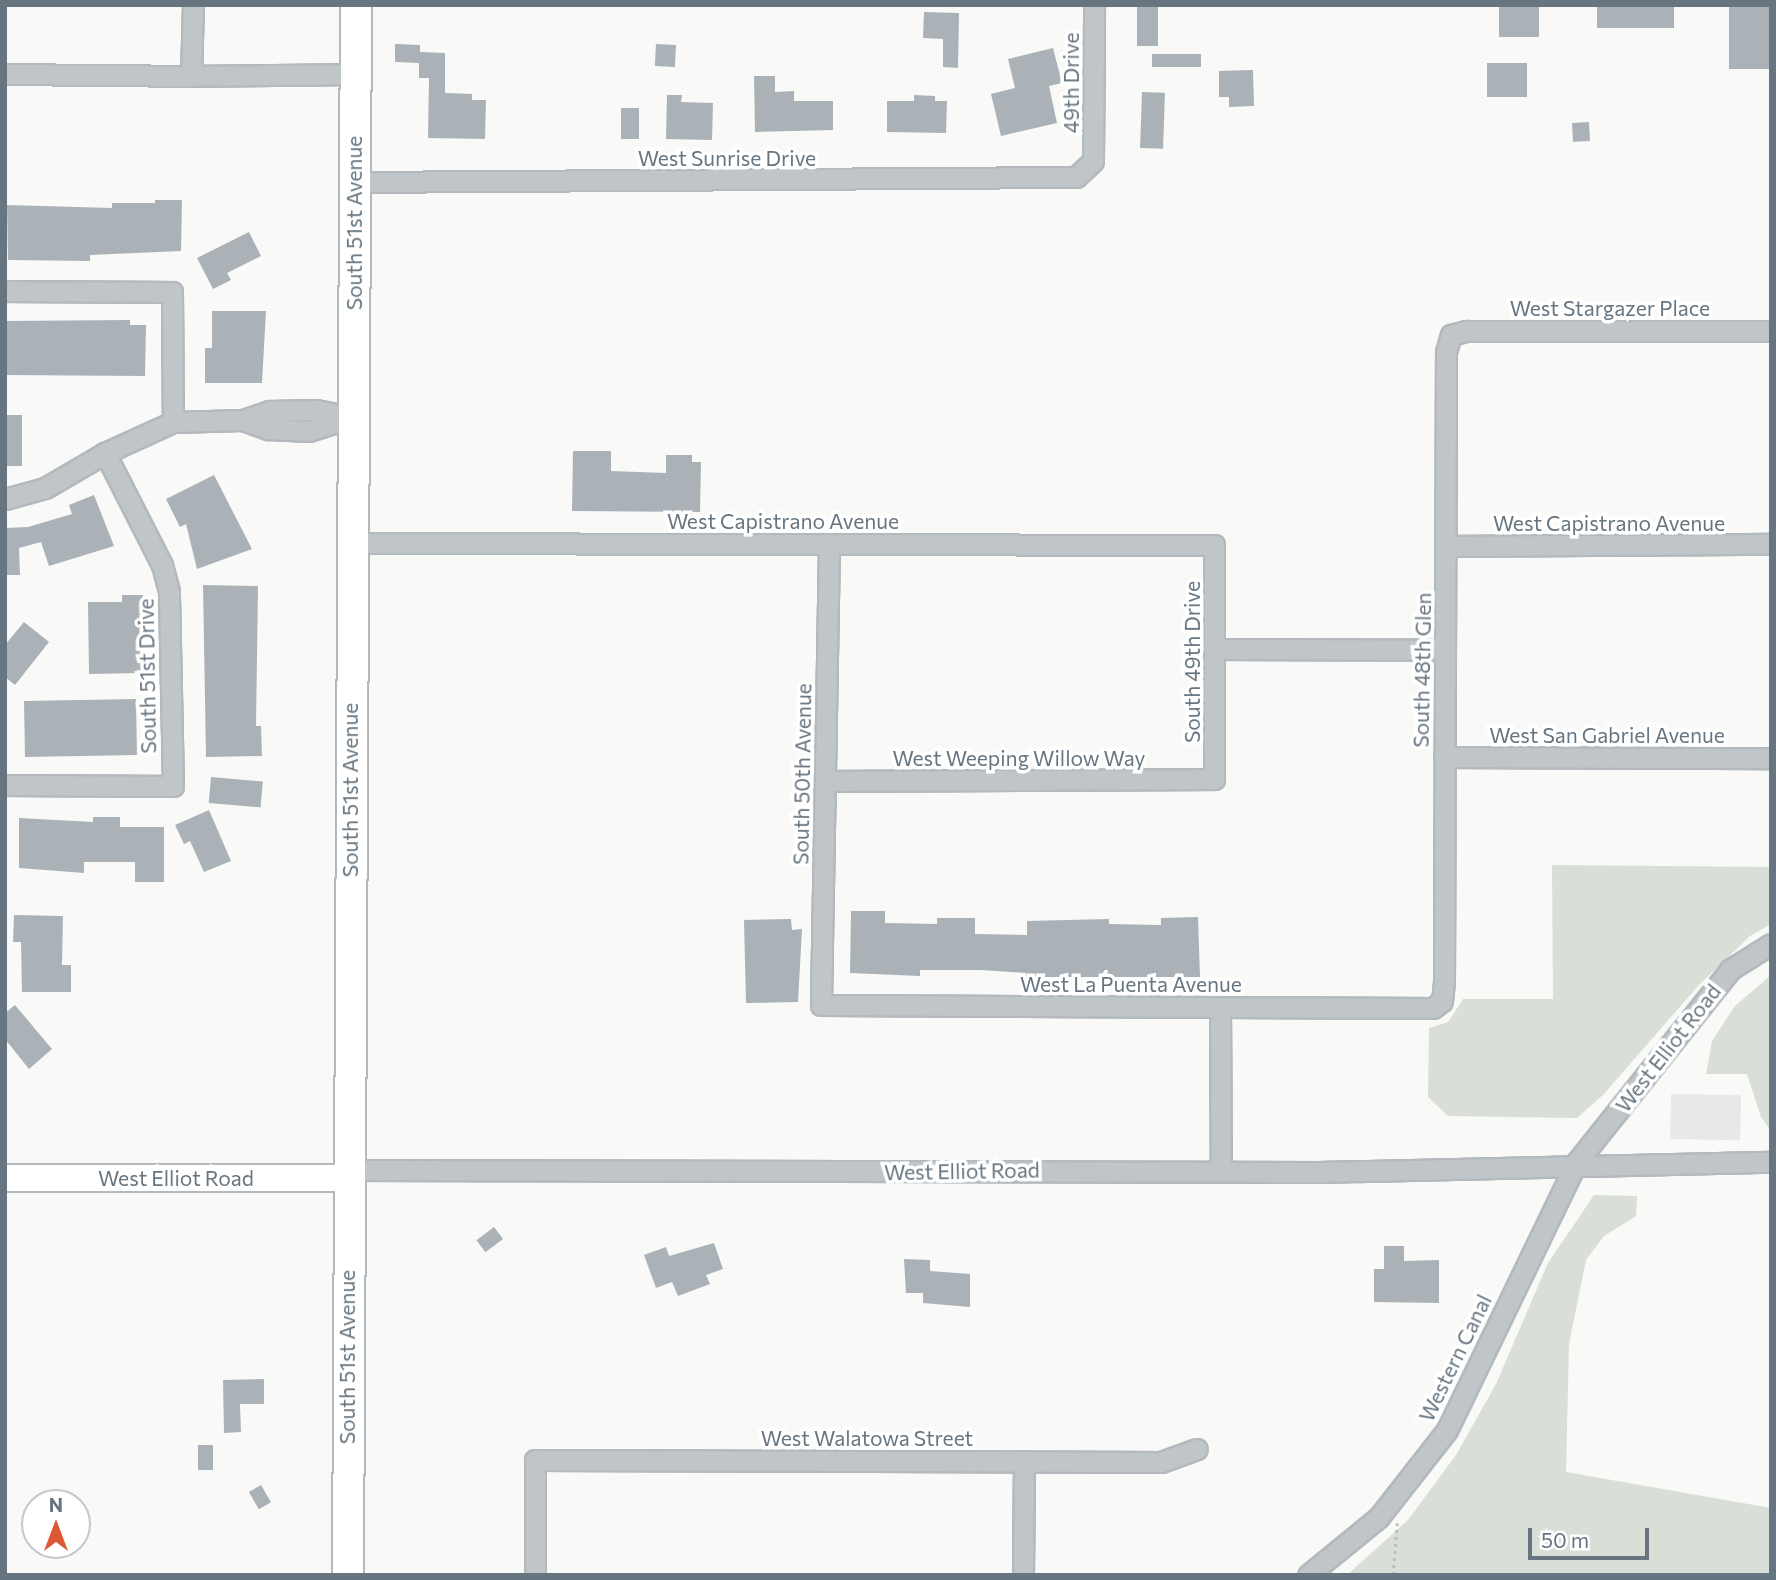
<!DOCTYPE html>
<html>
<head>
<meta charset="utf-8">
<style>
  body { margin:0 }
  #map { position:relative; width:1776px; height:1580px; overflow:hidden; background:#f9f9f7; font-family:Commissioner,sans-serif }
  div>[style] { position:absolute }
  .built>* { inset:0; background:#e7e8e8; transform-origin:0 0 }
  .green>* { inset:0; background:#d9ded6 }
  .building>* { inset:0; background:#aab2b7; transform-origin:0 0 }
  .path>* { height:2.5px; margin-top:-1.25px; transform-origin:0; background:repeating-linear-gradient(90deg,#bbbec0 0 3.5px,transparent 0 7px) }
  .roads { filter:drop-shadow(2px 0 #b3b9bd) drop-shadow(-2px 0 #b3b9bd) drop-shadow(0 2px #b3b9bd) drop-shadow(0 -2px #b3b9bd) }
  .minor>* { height:19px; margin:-9.5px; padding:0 9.5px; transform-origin:9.5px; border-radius:9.5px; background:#c0c5c8 }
  .secondary>* { height:26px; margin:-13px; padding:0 13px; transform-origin:13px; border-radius:13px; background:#fff }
  .primary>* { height:30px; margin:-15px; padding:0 15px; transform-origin:15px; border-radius:15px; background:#fff }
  span { translate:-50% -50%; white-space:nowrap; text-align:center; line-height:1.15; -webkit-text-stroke:7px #fff; paint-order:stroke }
  .street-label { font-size:21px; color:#667580 }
  .frame { position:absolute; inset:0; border:7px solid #667580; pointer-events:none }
  .north { position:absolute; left:21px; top:1489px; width:70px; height:70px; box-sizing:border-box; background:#fff; border:2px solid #c2c8cc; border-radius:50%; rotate:0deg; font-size:19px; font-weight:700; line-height:28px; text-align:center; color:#667580 }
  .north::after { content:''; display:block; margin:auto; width:24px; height:32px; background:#db5735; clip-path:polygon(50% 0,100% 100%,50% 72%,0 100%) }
  .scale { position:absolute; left:1528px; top:1528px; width:121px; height:32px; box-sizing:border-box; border:4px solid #667580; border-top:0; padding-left:9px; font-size:21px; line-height:24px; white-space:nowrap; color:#667580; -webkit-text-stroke:5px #fff; paint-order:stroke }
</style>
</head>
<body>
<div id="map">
  <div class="built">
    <div style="left:1671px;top:1094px;width:70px;height:45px;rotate:1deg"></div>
  </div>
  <div class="green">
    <div style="clip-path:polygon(1552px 865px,1771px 867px,1771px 924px,1750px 936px,1697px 987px,1604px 1094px,1577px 1118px,1448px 1116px,1428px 1097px,1429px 1028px,1448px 1022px,1463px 999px,1553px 999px)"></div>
    <div style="clip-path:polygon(1771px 975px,1771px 1131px,1761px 1117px,1747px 1074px,1706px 1074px,1712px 1041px,1735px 1006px)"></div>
    <div style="clip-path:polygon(1594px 1195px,1637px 1196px,1636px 1216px,1604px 1236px,1586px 1260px,1569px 1344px,1566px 1472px,1771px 1508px,1771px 1575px,1347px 1575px,1408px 1520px,1456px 1455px,1496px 1384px,1548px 1263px)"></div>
  </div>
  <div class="building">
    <div style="left:1137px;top:5px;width:21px;height:41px"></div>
    <div style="left:1499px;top:5px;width:40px;height:32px"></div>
    <div style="left:1597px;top:5px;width:77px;height:23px"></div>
    <div style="left:1729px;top:5px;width:42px;height:64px"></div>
    <div style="clip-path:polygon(924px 12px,959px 13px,958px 68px,943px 67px,943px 39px,923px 38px)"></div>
    <div style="clip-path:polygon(395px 44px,420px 45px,420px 52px,445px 53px,445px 93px,472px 94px,472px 100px,486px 100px,485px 139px,428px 138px,429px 78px,419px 78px,419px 57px,419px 63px,395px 62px)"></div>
    <div style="left:656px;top:44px;width:20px;height:22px;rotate:3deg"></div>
    <div style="clip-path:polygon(1053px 48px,1062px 83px,1049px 86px,1057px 123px,1001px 136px,991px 94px,1015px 88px,1008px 59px)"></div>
    <div style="left:1201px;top:54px;width:13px;height:49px;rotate:90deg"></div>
    <div style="left:1487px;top:63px;width:40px;height:34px"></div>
    <div style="clip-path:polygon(1253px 70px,1254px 106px,1229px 107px,1229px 97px,1219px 97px,1219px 71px)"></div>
    <div style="clip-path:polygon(754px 76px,775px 76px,775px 92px,794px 91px,794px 101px,833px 101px,833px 130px,755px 132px)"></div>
    <div style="left:1142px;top:92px;width:23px;height:56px;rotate:2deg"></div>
    <div style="clip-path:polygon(667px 95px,682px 95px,681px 102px,713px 103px,712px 140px,666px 139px)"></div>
    <div style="clip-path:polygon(914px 95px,935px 96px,935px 101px,947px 101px,946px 133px,887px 132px,887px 101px,914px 101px)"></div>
    <div style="left:621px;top:108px;width:18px;height:31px"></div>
    <div style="left:1589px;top:122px;width:19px;height:17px;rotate:87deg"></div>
    <div style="clip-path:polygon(155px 200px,182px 200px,181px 251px,90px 255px,90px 261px,8px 260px,7px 205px,112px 208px,112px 203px,155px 203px)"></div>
    <div style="clip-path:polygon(249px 232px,261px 256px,227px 273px,231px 280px,213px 289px,197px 258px)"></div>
    <div style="clip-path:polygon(212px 311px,266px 311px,262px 383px,205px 383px,205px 348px,212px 348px)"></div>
    <div style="clip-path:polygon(130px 320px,130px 325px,146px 325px,145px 376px,5px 375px,5px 321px)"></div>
    <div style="left:5px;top:415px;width:17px;height:51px"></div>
    <div style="clip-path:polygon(573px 451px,611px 451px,611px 471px,666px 473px,666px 455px,692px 455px,692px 462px,701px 462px,700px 512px,572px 511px)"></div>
    <div style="clip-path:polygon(214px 475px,252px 549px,197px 569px,186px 524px,180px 527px,166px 499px)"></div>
    <div style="clip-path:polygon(94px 495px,114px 546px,49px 566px,41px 542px,19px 548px,20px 575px,5px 575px,5px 528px,28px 527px,72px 514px,69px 505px)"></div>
    <div style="clip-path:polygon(203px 585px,258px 586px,256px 726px,261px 726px,262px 756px,206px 757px)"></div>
    <div style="clip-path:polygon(122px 595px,143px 595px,141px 673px,89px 674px,88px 602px,122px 602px)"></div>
    <div style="clip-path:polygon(24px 622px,49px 642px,15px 685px,5px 677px,5px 645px)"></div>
    <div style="left:136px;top:699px;width:56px;height:112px;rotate:89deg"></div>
    <div style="left:211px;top:777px;width:52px;height:26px;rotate:5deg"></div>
    <div style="clip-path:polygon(209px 810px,231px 861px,204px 872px,190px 841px,184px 844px,175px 825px)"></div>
    <div style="clip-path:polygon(93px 817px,120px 817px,120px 827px,164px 827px,164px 882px,135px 882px,135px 862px,84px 862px,84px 873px,19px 868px,19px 818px,93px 822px)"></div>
    <div style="clip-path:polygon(851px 911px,885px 911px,885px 923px,937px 924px,937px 918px,975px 918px,975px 934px,1027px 935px,1027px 921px,1109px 919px,1109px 924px,1161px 925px,1161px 918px,1198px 917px,1200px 977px,1026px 977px,1026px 973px,981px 970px,920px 970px,920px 976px,850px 973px)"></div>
    <div style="clip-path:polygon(14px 915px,63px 916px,62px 965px,71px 965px,71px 992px,22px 992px,21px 942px,13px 942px)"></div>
    <div style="clip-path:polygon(791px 919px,792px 930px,802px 929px,798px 1002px,746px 1003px,744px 920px)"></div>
    <div style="clip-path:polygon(15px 1005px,52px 1049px,29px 1069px,5px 1039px,5px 1013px)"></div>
    <div style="left:494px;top:1227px;width:15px;height:22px;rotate:53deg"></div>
    <div style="clip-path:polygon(714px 1243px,723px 1269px,706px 1275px,710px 1284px,678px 1296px,672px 1282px,656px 1288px,644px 1255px,666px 1247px,669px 1256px)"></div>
    <div style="clip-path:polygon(1384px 1246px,1404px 1246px,1404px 1261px,1439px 1260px,1439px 1303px,1374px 1302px,1374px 1269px,1384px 1269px)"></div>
    <div style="clip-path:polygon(904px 1259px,930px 1260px,930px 1271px,970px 1274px,970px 1307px,923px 1303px,923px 1293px,906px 1293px)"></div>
    <div style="clip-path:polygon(264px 1379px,264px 1404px,240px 1404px,241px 1432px,224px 1433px,223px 1380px)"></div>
    <div style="left:198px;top:1445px;width:15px;height:25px"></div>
    <div style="left:261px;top:1485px;width:20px;height:14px;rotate:60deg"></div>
  </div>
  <div class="path">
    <div style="left:1393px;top:1575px;width:52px;rotate:-85.6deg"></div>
  </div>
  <div class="roads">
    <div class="minor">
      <div style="left:5px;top:74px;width:186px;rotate:0.6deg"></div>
      <div style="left:191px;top:76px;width:71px;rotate:-88.4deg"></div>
      <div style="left:191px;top:76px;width:164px;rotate:-0.7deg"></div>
      <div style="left:354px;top:182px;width:722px;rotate:-0.4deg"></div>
      <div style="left:1076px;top:177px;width:23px;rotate:-43deg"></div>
      <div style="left:1093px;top:161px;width:156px;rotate:-89.6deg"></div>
      <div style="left:5px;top:291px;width:167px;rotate:0.3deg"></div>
      <div style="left:172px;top:292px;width:130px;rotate:89.6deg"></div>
      <div style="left:243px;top:420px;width:27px;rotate:20deg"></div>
      <div style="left:268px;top:429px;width:41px;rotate:2.8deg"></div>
      <div style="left:309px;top:431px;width:46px;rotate:-17.7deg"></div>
      <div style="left:5px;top:499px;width:41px;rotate:-15.4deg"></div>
      <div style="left:45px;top:488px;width:69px;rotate:-30.3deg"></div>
      <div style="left:105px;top:453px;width:75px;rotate:-24.5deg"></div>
      <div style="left:173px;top:422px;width:70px;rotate:-1.6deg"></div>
      <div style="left:243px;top:420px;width:28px;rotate:-19deg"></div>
      <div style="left:269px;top:411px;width:47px;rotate:-1.2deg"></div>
      <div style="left:316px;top:410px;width:38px;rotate:11deg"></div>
      <div style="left:352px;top:543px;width:862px;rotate:0.13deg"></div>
      <div style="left:1214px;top:545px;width:234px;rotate:90deg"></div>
      <div style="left:1214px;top:779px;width:389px;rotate:179.7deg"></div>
      <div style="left:829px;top:544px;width:461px;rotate:91deg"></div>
      <div style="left:821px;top:1005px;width:612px;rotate:0.28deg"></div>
      <div style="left:1433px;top:1008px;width:11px;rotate:-38deg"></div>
      <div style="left:1442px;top:1001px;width:19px;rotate:-84deg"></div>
      <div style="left:1444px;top:982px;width:630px;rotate:-89.82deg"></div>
      <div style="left:1446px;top:352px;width:18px;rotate:-74deg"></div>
      <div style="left:1451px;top:335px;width:16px;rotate:-15deg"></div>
      <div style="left:1466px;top:331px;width:305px"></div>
      <div style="left:1447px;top:546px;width:324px;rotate:-0.4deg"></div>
      <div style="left:1215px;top:649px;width:230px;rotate:0.2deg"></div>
      <div style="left:1444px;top:757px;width:327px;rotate:0.2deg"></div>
      <div style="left:5px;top:785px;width:168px;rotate:0.3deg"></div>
      <div style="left:173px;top:786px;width:195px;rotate:-91.2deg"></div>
      <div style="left:169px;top:591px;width:27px;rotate:-105deg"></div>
      <div style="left:162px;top:565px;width:126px;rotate:-117deg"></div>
      <div style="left:1220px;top:1007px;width:164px;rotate:89.7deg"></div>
      <div style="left:347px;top:1170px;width:972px;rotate:0.12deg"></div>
      <div style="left:1319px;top:1172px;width:452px;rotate:-1.3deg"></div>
      <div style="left:535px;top:1575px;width:115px;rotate:-90deg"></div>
      <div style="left:535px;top:1460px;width:626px;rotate:0.18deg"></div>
      <div style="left:1161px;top:1462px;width:38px;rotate:-20deg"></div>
      <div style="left:1023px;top:1575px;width:114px;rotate:-89.5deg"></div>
      <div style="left:1308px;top:1575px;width:92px;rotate:-39.2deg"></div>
      <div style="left:1379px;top:1517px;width:110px;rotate:-52deg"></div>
      <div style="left:1447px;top:1430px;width:297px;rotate:-64.2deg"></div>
      <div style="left:1576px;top:1163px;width:248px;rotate:-51.4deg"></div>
      <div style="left:1731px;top:969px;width:47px;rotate:-32deg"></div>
    </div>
    <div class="secondary">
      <div style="left:5px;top:1178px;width:342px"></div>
    </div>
    <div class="primary">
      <div style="left:348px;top:1575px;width:1570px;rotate:-89.71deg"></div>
    </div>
  </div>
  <div class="street-label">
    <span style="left:1071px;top:83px;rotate:-90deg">49th Drive</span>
    <span style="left:727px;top:158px">West Sunrise Drive</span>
    <span style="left:354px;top:223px;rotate:-90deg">South 51st Avenue</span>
    <span style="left:1610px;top:308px">West Stargazer Place</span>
    <span style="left:783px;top:521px">West Capistrano Avenue</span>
    <span style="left:1609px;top:523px">West Capistrano Avenue</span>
    <span style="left:1192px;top:662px;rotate:-90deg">South 49th Drive</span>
    <span style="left:1422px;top:670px;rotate:-89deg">South 48th Glen</span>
    <span style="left:147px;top:676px;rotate:-91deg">South 51st Drive</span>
    <span style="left:1607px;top:735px">West San Gabriel Avenue</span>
    <span style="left:1019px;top:758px">West Weeping Willow Way</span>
    <span style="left:802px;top:774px;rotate:-89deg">South 50th Avenue</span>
    <span style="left:350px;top:790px;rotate:-90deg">South 51st Avenue</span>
    <span style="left:1131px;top:984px">West La Puenta Avenue</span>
    <span style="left:1668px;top:1048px;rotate:-52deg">West Elliot Road</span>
    <span style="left:962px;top:1171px;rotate:-1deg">West Elliot Road</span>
    <span style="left:176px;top:1178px">West Elliot Road</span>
    <span style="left:347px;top:1357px;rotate:-90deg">South 51st Avenue</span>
    <span style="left:1455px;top:1358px;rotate:-64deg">Western Canal</span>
    <span style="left:867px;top:1438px">West Walatowa Street</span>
  </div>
  <div class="frame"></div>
  <div class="north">N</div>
  <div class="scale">50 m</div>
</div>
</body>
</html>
